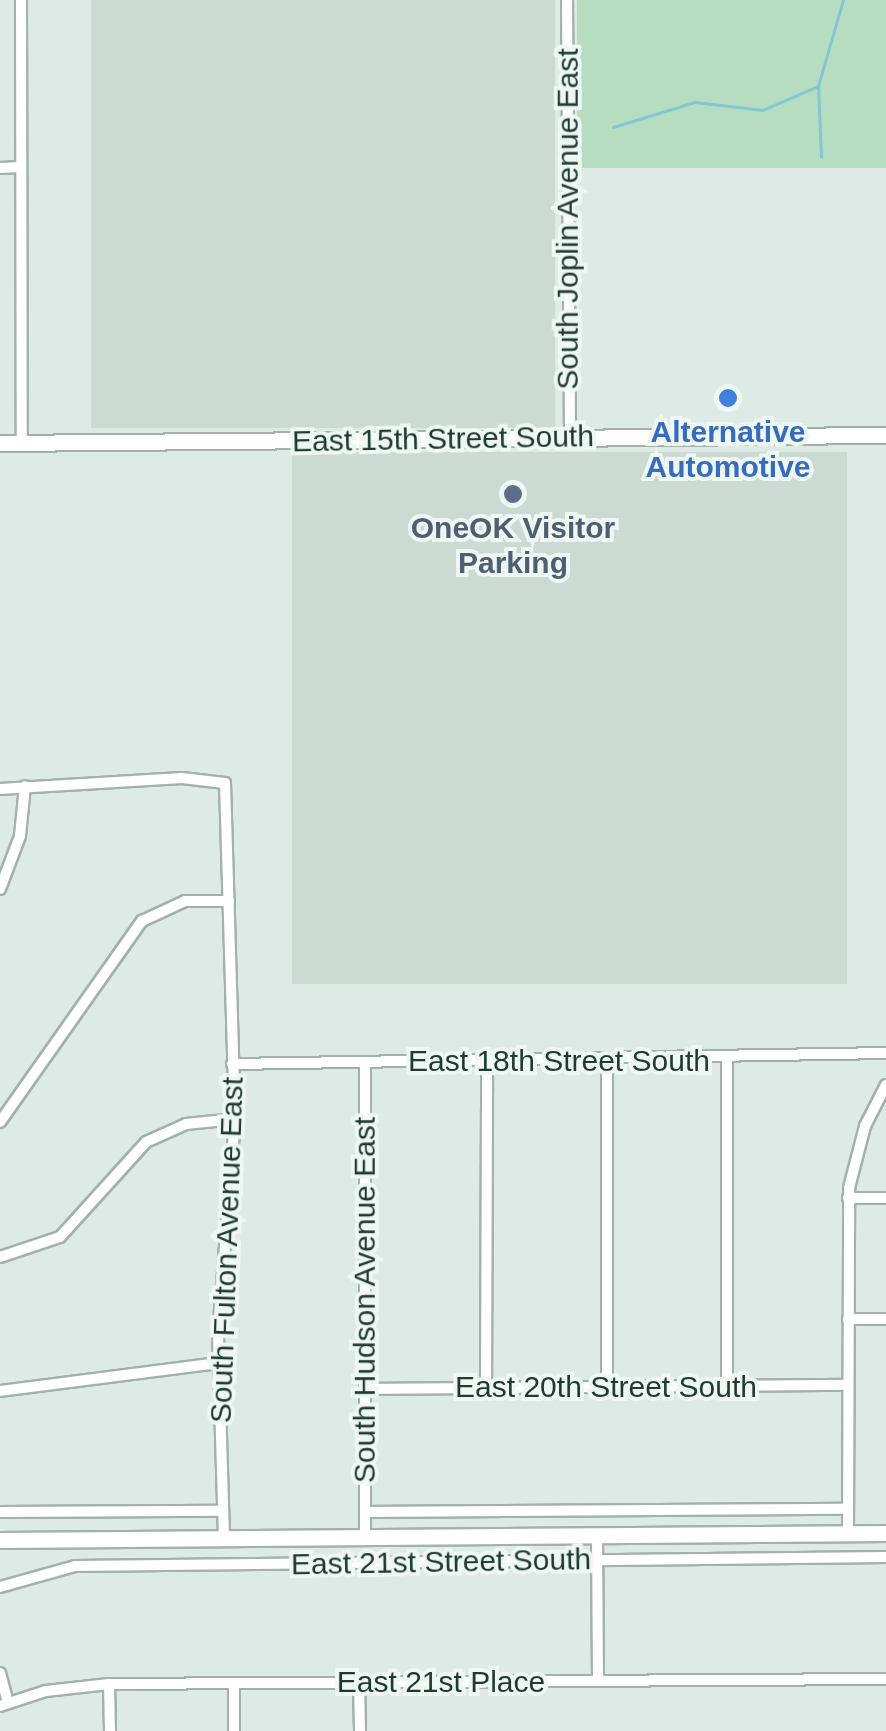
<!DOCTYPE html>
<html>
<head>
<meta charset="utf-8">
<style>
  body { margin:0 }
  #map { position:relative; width:886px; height:1731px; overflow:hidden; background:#deeae5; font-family:Helvetica,sans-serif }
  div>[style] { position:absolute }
  .built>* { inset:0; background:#ccdad4; transform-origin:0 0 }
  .green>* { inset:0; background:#b6ddc0; transform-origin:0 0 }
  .stream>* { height:2.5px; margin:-1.25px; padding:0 1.25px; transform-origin:1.25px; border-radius:1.25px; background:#83c7d2 }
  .roads { filter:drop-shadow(2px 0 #a1b2ac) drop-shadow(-2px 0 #a1b2ac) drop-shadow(0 2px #a1b2ac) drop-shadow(0 -2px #a1b2ac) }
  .street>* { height:10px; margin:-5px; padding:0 5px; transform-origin:5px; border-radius:5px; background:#fff }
  .secondary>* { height:15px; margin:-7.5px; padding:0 7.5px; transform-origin:7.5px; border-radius:7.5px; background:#fff }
  .dots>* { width:28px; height:28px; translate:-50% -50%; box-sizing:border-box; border:5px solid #eff7f3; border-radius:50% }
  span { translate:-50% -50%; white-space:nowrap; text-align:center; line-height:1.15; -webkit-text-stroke:8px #eff7f3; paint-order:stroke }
  .street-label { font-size:30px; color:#1f3a33 }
  .shop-label { font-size:30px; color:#366cbe; font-weight:700 }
  .service-label { font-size:30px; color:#4e5e75; font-weight:700 }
</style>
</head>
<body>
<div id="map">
  <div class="built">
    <div style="left:91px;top:0;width:464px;height:428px"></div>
    <div style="left:847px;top:452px;width:532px;height:555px;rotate:90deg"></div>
  </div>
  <div class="green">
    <div style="left:577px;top:0;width:309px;height:168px"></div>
  </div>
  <div class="stream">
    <div style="left:613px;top:127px;width:86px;rotate:-17deg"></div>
    <div style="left:695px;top:102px;width:68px;rotate:6.7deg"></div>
    <div style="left:763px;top:110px;width:60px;rotate:-23.6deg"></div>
    <div style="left:821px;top:157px;width:71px;rotate:-92.4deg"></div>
    <div style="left:818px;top:86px;width:90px;rotate:-73.8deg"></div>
  </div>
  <div class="roads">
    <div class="street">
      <div style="left:21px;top:0;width:442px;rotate:89.9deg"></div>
      <div style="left:567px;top:0;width:437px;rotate:89.6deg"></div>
      <div style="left:0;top:168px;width:21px;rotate:-3deg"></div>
      <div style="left:0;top:789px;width:182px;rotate:-3.5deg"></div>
      <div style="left:182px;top:778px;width:43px;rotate:6.6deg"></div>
      <div style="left:225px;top:783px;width:336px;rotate:88.3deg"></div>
      <div style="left:235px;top:1119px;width:217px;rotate:94.5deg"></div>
      <div style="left:218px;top:1335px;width:203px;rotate:88.3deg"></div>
      <div style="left:0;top:889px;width:57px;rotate:-69.3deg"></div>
      <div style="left:20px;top:836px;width:50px;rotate:-84.3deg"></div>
      <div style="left:607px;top:1061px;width:326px;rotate:90deg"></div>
      <div style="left:232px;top:1064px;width:654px;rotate:-0.96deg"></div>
      <div style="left:0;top:1122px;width:246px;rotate:-54.8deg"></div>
      <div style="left:142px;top:921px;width:47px;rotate:-24.9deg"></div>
      <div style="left:185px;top:901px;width:44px"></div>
      <div style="left:848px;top:1198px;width:38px"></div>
      <div style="left:0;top:1257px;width:63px;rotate:-18.4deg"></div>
      <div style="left:60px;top:1237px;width:128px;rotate:-47.8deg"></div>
      <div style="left:146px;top:1142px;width:44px;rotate:-24.2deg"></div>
      <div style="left:186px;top:1124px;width:49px;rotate:-5.8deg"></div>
      <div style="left:848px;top:1319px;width:38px"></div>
      <div style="left:727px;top:1386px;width:326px;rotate:-90deg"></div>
      <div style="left:486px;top:1388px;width:326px;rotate:-89.8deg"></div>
      <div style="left:365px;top:1389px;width:483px;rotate:-0.5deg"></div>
      <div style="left:0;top:1391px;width:221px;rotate:-7.3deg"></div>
      <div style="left:0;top:1512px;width:223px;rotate:-0.3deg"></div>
      <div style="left:365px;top:1512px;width:483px;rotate:-0.4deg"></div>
      <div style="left:848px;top:1533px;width:345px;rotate:-89.8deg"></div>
      <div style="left:849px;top:1188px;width:64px;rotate:-75.5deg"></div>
      <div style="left:865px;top:1126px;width:46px;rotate:-62.9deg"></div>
      <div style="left:597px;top:1535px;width:146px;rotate:89.6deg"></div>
      <div style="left:365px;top:1537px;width:474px;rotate:-90deg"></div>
      <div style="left:0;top:1587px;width:78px;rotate:-15.6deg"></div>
      <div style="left:75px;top:1566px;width:811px;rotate:-0.64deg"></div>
      <div style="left:0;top:1673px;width:30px;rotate:75deg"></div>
      <div style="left:359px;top:1682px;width:49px;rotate:88.8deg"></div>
      <div style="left:234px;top:1683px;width:48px;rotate:90deg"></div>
      <div style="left:109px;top:1684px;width:47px;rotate:88.8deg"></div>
      <div style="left:0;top:1706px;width:48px;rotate:-18.1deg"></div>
      <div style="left:46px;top:1691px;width:63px;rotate:-6.3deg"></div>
      <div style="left:109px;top:1684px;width:777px;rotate:-0.37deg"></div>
    </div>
    <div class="secondary">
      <div style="left:0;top:443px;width:886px;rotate:-0.52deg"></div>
      <div style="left:0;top:1540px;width:886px;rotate:-0.45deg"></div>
    </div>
  </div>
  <div class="dots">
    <div style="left:728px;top:398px;background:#3f7fe0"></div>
    <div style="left:513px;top:494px;background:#5c6f8a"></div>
  </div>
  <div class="street-label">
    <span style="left:568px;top:219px;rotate:-90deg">South Joplin Avenue East</span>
    <span style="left:443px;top:439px;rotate:-1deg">East 15th Street South</span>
    <span style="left:559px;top:1061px">East 18th Street South</span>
    <span style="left:227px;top:1250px;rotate:-88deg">South Fulton Avenue East</span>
    <span style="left:365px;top:1300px;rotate:-90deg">South Hudson Avenue East</span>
    <span style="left:606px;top:1387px">East 20th Street South</span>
    <span style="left:441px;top:1562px;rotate:-1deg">East 21st Street South</span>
    <span style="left:441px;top:1682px">East 21st Place</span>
  </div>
  <div class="shop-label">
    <span style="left:728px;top:449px">Alternative<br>Automotive</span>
  </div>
  <div class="service-label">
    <span style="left:513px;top:545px">OneOK Visitor<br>Parking</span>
  </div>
</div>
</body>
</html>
